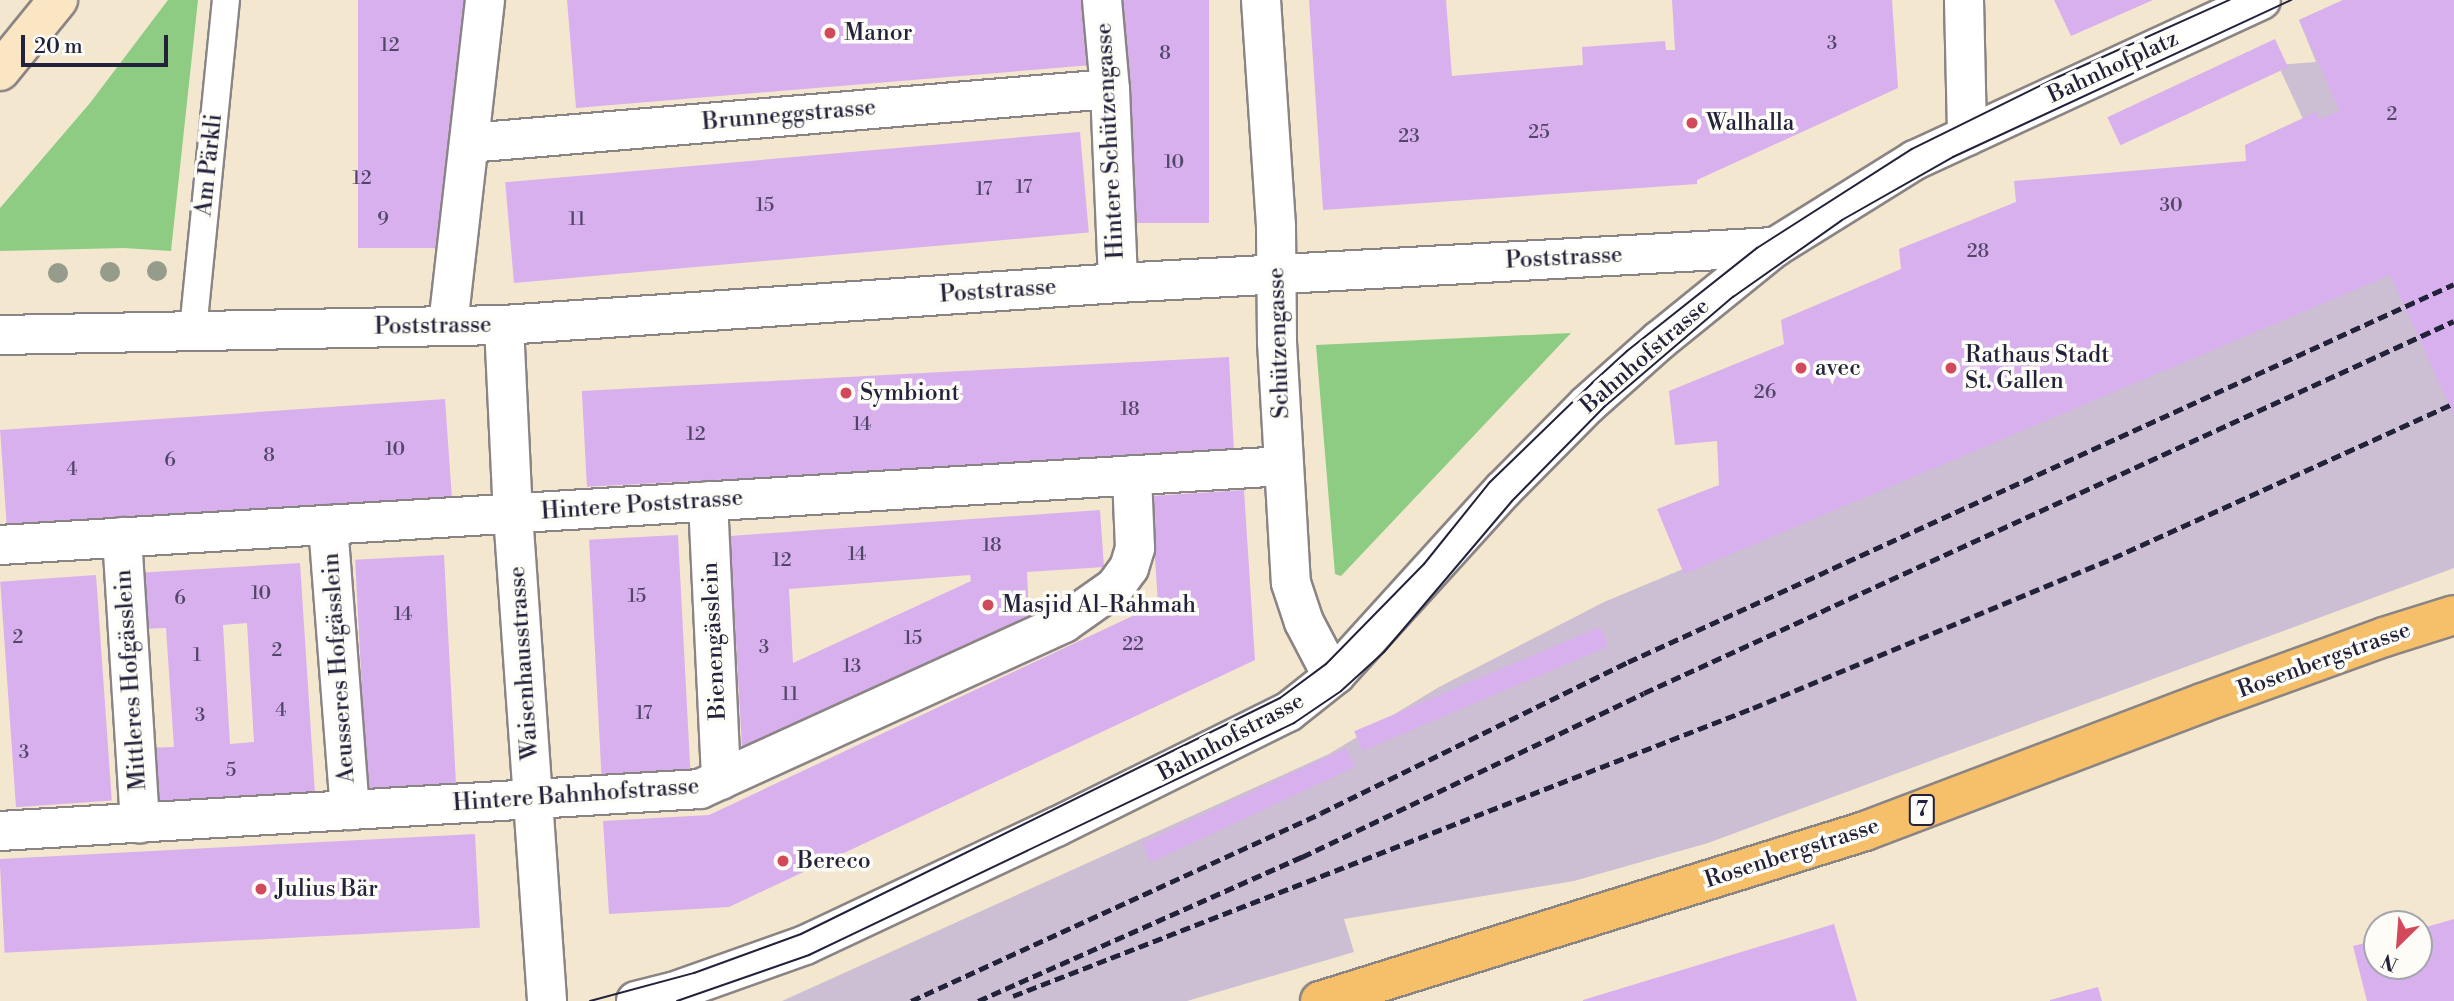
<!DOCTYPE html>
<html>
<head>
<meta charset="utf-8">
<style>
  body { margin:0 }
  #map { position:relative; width:2454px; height:1001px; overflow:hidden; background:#f4e7cf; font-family:"Libre Bodoni",serif }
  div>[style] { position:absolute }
  .industrial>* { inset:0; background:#ccbfd4 }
  .green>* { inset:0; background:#8ecc83 }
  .building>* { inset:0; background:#d9b0ee; transform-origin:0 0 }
  .roads { filter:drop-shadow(2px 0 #8b8485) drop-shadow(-2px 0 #8b8485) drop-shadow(0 2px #8b8485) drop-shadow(0 -2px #8b8485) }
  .lane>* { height:26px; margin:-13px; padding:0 13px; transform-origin:13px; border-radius:13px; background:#fff }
  .street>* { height:38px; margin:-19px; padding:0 19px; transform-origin:19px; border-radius:19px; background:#fff }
  .secondary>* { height:38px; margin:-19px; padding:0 19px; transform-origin:19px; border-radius:19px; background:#fbe6c4 }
  .primary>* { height:38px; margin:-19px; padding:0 19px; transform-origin:19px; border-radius:19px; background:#f6c06b }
  .tram>* { height:2px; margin:-1px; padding:0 1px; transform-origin:1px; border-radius:1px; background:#22223b }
  .rail>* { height:5px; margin-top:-2.5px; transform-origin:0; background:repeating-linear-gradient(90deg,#22223b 0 10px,transparent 0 15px) }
  .trees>* { width:20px; height:20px; margin:-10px; border-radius:50%; background:#959c8b }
  .dots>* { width:19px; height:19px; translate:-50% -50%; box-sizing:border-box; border:4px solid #fdfcf7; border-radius:50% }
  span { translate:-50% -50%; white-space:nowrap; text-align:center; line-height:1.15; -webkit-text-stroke:7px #fdfcf7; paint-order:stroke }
  .number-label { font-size:19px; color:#504668 }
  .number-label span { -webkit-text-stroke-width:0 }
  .shield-label span { padding:2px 5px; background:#fdfcf7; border:2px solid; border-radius:5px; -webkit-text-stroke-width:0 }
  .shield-label { font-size:21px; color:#22223b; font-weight:700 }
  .poi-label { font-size:23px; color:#22223b }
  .left { translate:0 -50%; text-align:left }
  .street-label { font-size:23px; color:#22223b }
  .north { position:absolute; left:2363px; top:910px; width:70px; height:70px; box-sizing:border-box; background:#fdfcf7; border:2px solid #a5a5ac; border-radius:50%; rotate:205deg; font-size:19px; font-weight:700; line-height:28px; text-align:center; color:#22223b }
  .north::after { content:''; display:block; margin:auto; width:24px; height:32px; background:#d1495b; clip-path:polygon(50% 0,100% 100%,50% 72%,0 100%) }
  .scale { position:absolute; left:21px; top:35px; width:147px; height:32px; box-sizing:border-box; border:4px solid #22223b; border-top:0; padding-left:9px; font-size:21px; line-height:24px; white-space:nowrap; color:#22223b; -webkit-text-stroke:5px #fdfcf7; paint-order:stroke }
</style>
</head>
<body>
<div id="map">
  <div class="industrial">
    <div style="clip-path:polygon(2343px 0,2454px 0,2454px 568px,1708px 843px,1574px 881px,1344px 919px,1354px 952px,1187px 1001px,782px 1001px,1329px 754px,1439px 687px,1604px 602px,2377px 279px,2278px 65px,2316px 62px,2299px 20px)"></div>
  </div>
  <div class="green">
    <div style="clip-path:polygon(168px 0,198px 0,171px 251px,124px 248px,0 251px,0 208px,90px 103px)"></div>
    <div style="clip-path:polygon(1571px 333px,1341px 576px,1335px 574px,1316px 345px)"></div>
  </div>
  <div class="building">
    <div style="left:358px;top:0;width:107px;height:248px"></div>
    <div style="clip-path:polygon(567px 0,1086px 0,1092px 65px,576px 108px)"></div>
    <div style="left:1114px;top:0;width:95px;height:223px"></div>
    <div style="clip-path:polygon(1309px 0,1446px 0,1452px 76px,1583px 65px,1582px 47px,1665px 41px,1666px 50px,1675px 50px,1672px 0,1892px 0,1898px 88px,1697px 180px,1697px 184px,1323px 210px)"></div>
    <div style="clip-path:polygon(2054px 0,2153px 0,2071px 36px)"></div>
    <div style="clip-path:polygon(2343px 0,2454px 0,2454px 415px,2390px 275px,1684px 574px,1657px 509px,1719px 485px,1717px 441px,1675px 445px,1669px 391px,1784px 344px,1781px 320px,1901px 269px,1899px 249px,2016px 202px,2014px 181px,2246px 161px,2245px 145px,2316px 112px,2319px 120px,2340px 111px,2299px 20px)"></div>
    <div style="left:2275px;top:39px;width:31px;height:185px;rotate:65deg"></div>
    <div style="left:1080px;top:132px;width:101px;height:577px;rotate:85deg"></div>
    <div style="left:1229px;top:357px;width:96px;height:648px;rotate:87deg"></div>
    <div style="left:445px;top:399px;width:99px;height:446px;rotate:86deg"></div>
    <div style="clip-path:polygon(1244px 490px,1255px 660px,729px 907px,609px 914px,603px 821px,709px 815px,1158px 604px,1151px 496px)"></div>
    <div style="clip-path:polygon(evenodd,1100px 510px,1104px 567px,1027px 572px,1029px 616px,742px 748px,730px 536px,1100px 510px,970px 575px,971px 581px,793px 663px,789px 589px,970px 575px)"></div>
    <div style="left:678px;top:535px;width:235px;height:89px;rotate:87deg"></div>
    <div style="left:444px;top:555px;width:231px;height:89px;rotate:87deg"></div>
    <div style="clip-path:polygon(evenodd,300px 563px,315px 794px,150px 804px,147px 748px,174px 747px,166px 628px,140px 629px,136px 573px,300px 563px,247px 623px,254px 742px,230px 744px,223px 625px,247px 623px)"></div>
    <div style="left:96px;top:575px;width:226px;height:96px;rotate:86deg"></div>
    <div style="left:1600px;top:627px;width:21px;height:267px;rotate:67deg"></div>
    <div style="left:1346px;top:748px;width:21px;height:225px;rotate:65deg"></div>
    <div style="left:475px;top:834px;width:94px;height:476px;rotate:87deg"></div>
    <div style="clip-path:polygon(2454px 919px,2454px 1001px,2367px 1001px,2353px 946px,2377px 940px,2377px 966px,2419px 966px,2419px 929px)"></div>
    <div style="clip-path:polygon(1834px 924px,1857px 1001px,1583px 1001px,1583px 1000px)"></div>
    <div style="clip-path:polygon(2098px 987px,2102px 1001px,2050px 1001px,2050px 1000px)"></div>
  </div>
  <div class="roads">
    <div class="lane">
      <div style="left:193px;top:330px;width:332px;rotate:-84.3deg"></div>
    </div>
    <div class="street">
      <div style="left:1102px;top:0;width:89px;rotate:84.9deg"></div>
      <div style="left:1110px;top:89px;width:194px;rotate:87.6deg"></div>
      <div style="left:1261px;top:0;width:227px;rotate:86.2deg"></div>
      <div style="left:1276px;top:227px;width:115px;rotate:89.5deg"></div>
      <div style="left:1277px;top:342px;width:241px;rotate:86.7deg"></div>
      <div style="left:1291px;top:583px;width:41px;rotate:71.6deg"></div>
      <div style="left:1304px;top:622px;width:47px;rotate:62.4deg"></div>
      <div style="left:1326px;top:664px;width:14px;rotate:45deg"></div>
      <div style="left:1964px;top:0;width:136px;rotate:88.7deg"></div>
      <div style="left:469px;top:143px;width:643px;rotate:-4.82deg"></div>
      <div style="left:448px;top:325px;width:327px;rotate:-83.5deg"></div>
      <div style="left:504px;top:325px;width:189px;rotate:87.3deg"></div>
      <div style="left:513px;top:514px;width:488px;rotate:86deg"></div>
      <div style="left:0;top:335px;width:504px;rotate:-1.14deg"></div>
      <div style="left:504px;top:325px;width:615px;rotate:-3.91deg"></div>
      <div style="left:1118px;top:283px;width:658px;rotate:-3.14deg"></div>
      <div style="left:708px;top:501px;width:279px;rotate:87.3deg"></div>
      <div style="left:328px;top:525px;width:286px;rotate:85.6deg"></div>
      <div style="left:122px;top:537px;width:287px;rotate:86.4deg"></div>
      <div style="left:0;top:545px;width:1285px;rotate:-3.52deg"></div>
      <div style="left:0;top:831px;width:701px;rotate:-3.43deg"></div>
      <div style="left:700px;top:789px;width:400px;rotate:-24.5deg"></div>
      <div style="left:1064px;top:623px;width:62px;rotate:-35.2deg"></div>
      <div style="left:1115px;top:587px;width:24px;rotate:-54deg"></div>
      <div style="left:1129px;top:568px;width:21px;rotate:-73deg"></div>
      <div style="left:1135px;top:548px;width:73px;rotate:-92.4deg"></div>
      <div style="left:636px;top:1001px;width:38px;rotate:-14deg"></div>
      <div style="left:673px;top:992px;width:140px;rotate:-19.6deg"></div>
      <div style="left:805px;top:945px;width:277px;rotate:-25.2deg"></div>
      <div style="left:1056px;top:827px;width:259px;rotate:-26.4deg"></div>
      <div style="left:1288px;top:712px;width:61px;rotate:-38.4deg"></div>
      <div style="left:1336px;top:674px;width:248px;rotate:-47.8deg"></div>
      <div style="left:1503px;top:490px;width:120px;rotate:-45.3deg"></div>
      <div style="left:1587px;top:405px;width:98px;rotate:-41.7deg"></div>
      <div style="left:1660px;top:340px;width:148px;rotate:-39deg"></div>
      <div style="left:1775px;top:247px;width:165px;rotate:-31.9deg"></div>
      <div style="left:1915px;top:160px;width:381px;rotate:-24.8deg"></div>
    </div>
    <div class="secondary">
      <div style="left:0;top:71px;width:92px;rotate:-50.8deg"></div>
    </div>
    <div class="primary">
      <div style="left:1320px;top:1001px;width:571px;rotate:-17.32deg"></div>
      <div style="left:1865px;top:831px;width:360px;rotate:-20.8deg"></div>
      <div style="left:2202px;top:703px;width:194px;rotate:-19.9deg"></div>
      <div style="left:2384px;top:637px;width:73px;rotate:-17.4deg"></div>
    </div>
  </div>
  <div class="tram">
    <div style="left:590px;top:1001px;width:108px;rotate:-15.1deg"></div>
    <div style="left:694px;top:973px;width:114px;rotate:-20deg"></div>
    <div style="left:801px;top:934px;width:534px;rotate:-26.23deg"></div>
    <div style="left:1280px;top:698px;width:57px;rotate:-36.5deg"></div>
    <div style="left:1326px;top:664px;width:140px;rotate:-45.6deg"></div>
    <div style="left:1424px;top:564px;width:105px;rotate:-51.2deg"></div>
    <div style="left:1490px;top:482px;width:142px;rotate:-44.1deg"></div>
    <div style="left:1592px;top:383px;width:47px;rotate:-42.4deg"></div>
    <div style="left:1627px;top:351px;width:166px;rotate:-38.4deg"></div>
    <div style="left:1757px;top:248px;width:184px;rotate:-32.6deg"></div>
    <div style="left:1912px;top:149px;width:163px;rotate:-26.3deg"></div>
    <div style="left:2058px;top:77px;width:188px;rotate:-24.2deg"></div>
    <div style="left:677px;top:1001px;width:140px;rotate:-19.2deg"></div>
    <div style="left:809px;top:955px;width:538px;rotate:-25.56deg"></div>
    <div style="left:1294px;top:723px;width:57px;rotate:-34.2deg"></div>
    <div style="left:1341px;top:691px;width:58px;rotate:-42.2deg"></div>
    <div style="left:1384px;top:652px;width:198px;rotate:-49.7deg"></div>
    <div style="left:1512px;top:501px;width:132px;rotate:-45.6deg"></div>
    <div style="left:1604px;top:407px;width:170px;rotate:-40.5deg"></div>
    <div style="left:1733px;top:297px;width:133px;rotate:-35.2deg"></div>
    <div style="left:1842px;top:220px;width:128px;rotate:-29.6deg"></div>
    <div style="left:1953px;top:157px;width:373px;rotate:-24.9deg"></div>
  </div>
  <div class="rail">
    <div style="left:1013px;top:996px;width:794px;rotate:-21.27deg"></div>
    <div style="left:1753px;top:708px;width:390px;rotate:-22.6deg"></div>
    <div style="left:2113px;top:558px;width:375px;rotate:-24.4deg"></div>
    <div style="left:911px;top:1001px;width:451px;rotate:-24.6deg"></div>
    <div style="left:1321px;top:813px;width:342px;rotate:-26.2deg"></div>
    <div style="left:1628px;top:662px;width:908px;rotate:-24.59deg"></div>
    <div style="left:978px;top:1001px;width:355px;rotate:-24deg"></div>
    <div style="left:1302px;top:857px;width:379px;rotate:-25.6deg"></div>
    <div style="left:1644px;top:693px;width:891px;rotate:-24.67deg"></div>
  </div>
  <div class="trees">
    <div style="left:157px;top:271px"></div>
    <div style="left:110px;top:272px"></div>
    <div style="left:58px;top:273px"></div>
  </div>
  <div class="dots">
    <div style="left:830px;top:33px;background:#d1495b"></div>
    <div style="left:1692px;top:123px;background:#d1495b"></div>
    <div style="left:1801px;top:368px;background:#d1495b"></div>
    <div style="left:1951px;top:368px;background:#d1495b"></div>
    <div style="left:846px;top:393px;background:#d1495b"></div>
    <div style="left:988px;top:605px;background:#d1495b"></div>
    <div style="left:783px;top:861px;background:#d1495b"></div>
    <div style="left:261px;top:889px;background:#d1495b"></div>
  </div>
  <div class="number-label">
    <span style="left:1832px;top:44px">3</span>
    <span style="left:390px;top:46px">12</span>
    <span style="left:1165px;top:54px">8</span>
    <span style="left:2392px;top:115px">2</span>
    <span style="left:1539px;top:133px">25</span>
    <span style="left:1409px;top:137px">23</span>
    <span style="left:1174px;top:163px">10</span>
    <span style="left:362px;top:179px">12</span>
    <span style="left:1024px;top:188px">17</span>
    <span style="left:984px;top:190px">17</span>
    <span style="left:765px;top:206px">15</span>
    <span style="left:2171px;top:206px">30</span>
    <span style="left:383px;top:220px">9</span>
    <span style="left:577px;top:220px">11</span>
    <span style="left:1978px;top:252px">28</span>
    <span style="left:1765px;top:393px">26</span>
    <span style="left:1130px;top:410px">18</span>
    <span style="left:862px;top:425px">14</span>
    <span style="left:696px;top:435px">12</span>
    <span style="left:395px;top:450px">10</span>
    <span style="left:269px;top:456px">8</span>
    <span style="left:170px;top:461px">6</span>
    <span style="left:72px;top:470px">4</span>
    <span style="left:992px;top:546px">18</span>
    <span style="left:857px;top:555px">14</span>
    <span style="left:782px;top:561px">12</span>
    <span style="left:261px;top:594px">10</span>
    <span style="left:637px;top:597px">15</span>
    <span style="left:180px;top:599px">6</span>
    <span style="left:403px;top:615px">14</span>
    <span style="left:18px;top:638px">2</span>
    <span style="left:913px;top:639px">15</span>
    <span style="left:1133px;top:645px">22</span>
    <span style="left:764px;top:648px">3</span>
    <span style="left:277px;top:651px">2</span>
    <span style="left:197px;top:656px">1</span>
    <span style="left:852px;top:667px">13</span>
    <span style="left:790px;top:695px">11</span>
    <span style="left:281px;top:711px">4</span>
    <span style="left:644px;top:714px">17</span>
    <span style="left:200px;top:716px">3</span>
    <span style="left:24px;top:753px">3</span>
    <span style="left:231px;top:771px">5</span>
  </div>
  <div class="shield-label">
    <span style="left:1922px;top:810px">7</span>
  </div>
  <div class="poi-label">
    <span class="left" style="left:844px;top:33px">Manor</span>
    <span class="left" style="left:1706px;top:123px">Walhalla</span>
    <span class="left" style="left:1965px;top:368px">Rathaus Stadt<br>St. Gallen</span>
    <span class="left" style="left:1815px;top:368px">avec</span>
    <span class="left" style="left:860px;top:393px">Symbiont</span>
    <span class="left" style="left:1002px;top:605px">Masjid Al-Rahmah</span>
    <span class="left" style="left:797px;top:861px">Bereco</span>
    <span class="left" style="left:275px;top:889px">Julius Bär</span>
  </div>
  <div class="street-label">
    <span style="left:2113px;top:67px;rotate:-25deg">Bahnhofplatz</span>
    <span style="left:789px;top:115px;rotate:-5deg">Brunneggstrasse</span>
    <span style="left:1110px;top:141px;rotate:-93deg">Hintere Schützengasse</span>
    <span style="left:209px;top:165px;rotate:-84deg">Am Pärkli</span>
    <span style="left:1564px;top:258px;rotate:-3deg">Poststrasse</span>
    <span style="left:998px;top:291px;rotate:-4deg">Poststrasse</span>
    <span style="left:433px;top:326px;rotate:-1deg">Poststrasse</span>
    <span style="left:1279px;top:343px;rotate:-92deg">Schützengasse</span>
    <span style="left:1645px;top:356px;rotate:-41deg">Bahnhofstrasse</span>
    <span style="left:642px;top:505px;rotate:-4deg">Hintere Poststrasse</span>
    <span style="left:714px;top:641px;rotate:-93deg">Bienengässlein</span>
    <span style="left:2324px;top:660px;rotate:-20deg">Rosenbergstrasse</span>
    <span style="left:524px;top:663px;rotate:-94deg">Waisenhausstrasse</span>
    <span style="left:339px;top:668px;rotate:-94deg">Aeusseres Hofgässlein</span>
    <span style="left:131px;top:680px;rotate:-94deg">Mittleres Hofgässlein</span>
    <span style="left:1231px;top:737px;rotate:-28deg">Bahnhofstrasse</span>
    <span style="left:576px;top:795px;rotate:-4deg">Hintere Bahnhofstrasse</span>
    <span style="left:1792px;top:853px;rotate:-18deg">Rosenbergstrasse</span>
  </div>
  <div class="north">N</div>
  <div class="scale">20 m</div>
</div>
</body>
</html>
